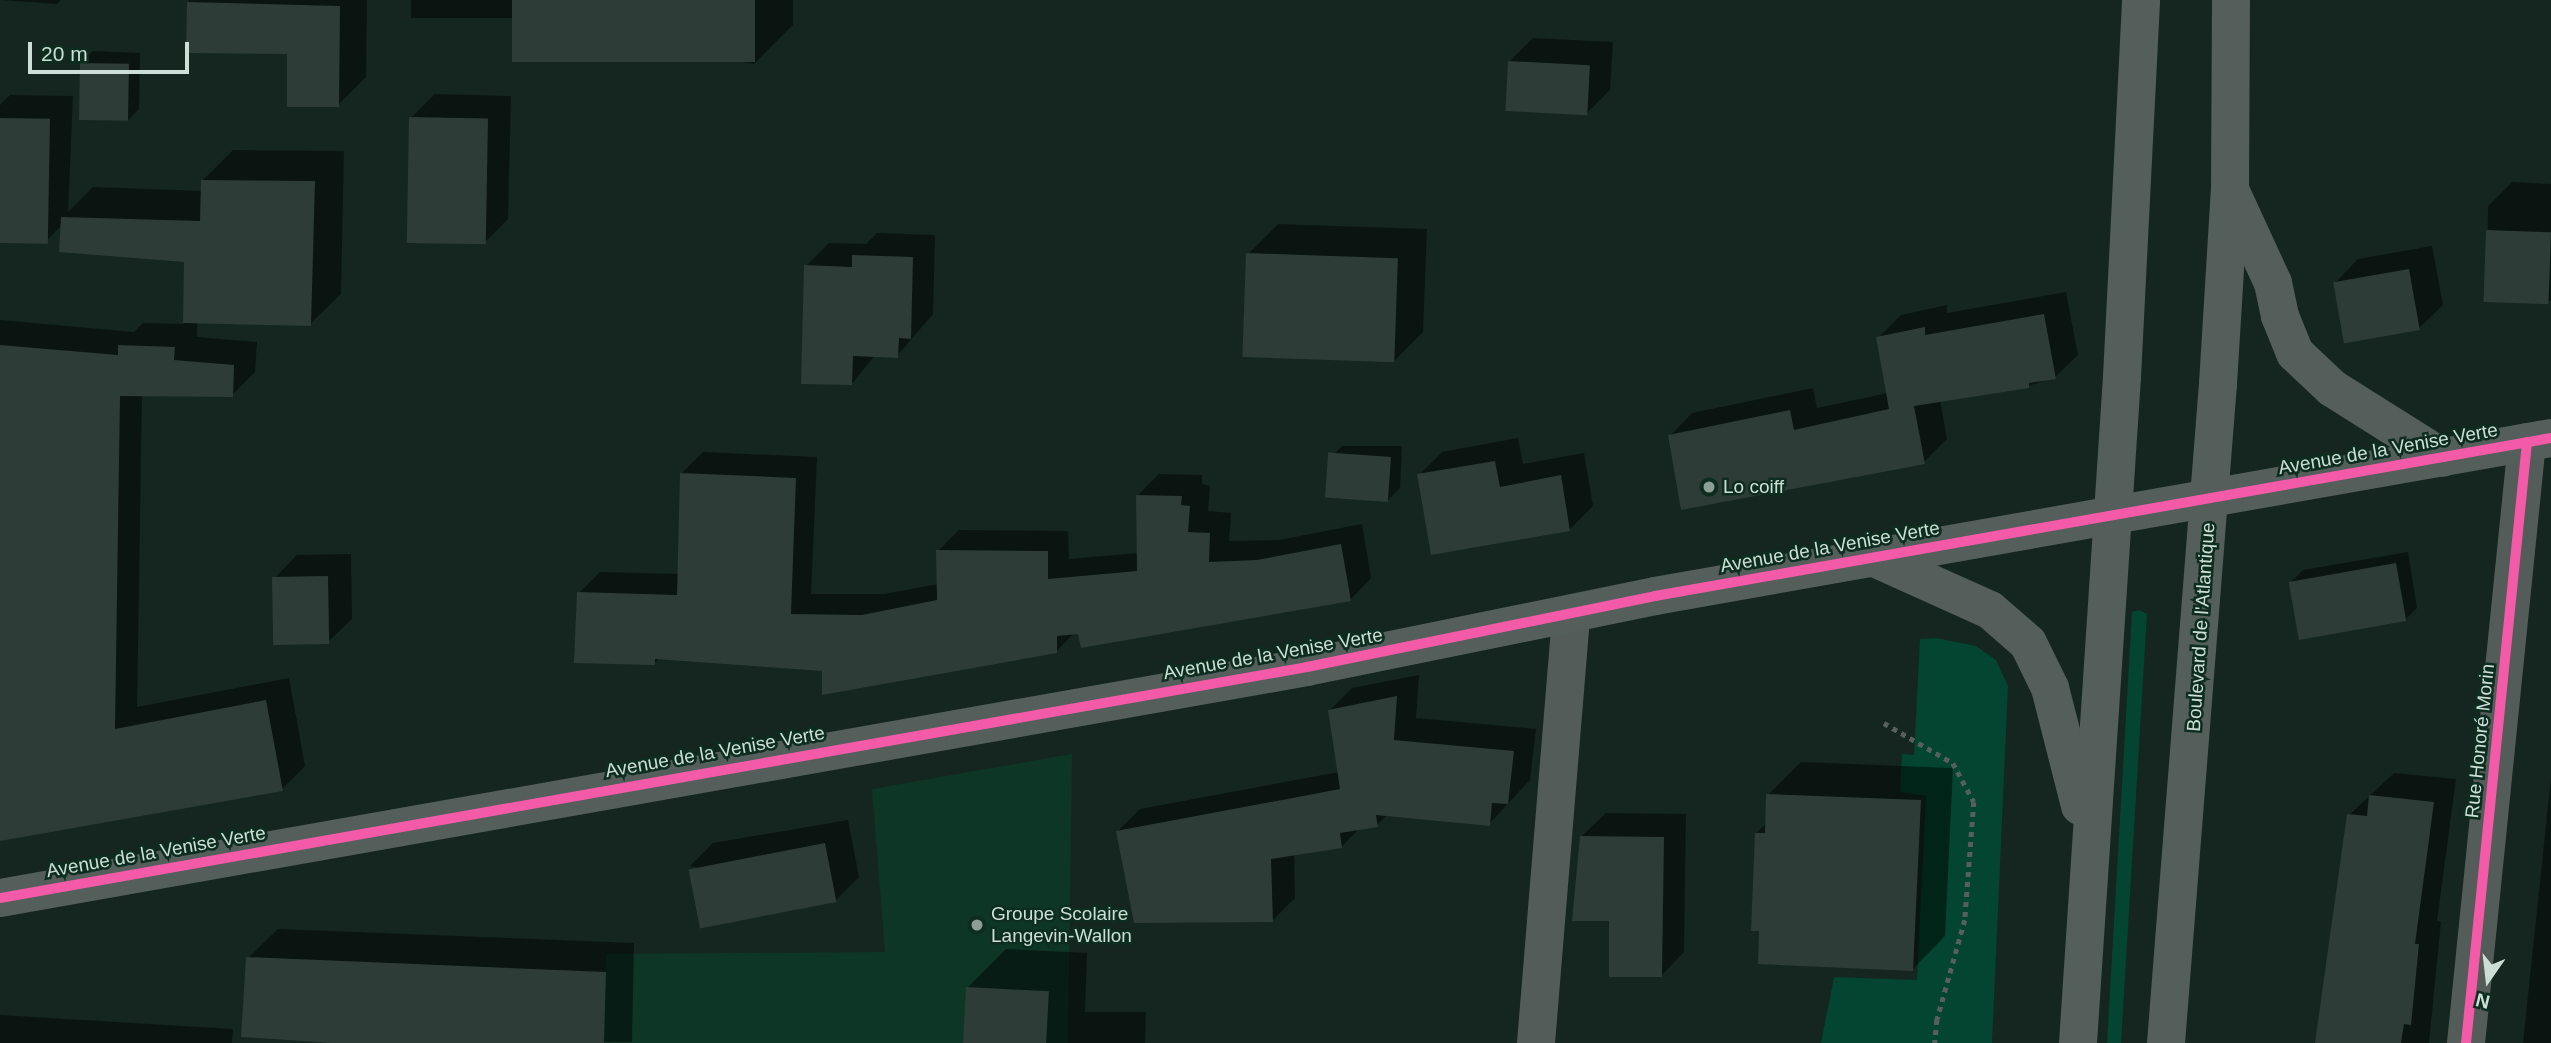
<!DOCTYPE html>
<html>
<head>
<meta charset="utf-8">
<style>
  body { margin:0 }
  #map { position:relative; width:2551px; height:1043px; overflow:hidden; background:#14261f; font-family:Helvetica,sans-serif }
  div>[style] { position:absolute }
  .built>* { inset:0; background:#0e3627 }
  .green>* { inset:0; background:#034530 }
  .shadow>* { inset:0; background:#0007 }
  .building>* { inset:0; background:#2d3c36; transform-origin:0 0 }
  .path>* { height:4.5px; margin-top:-2.25px; transform-origin:0; background:repeating-linear-gradient(90deg,#565f5b 0 5px,transparent 0 10px) }
  .street>* { height:38px; margin:-19px; padding:0 19px; transform-origin:19px; border-radius:19px; background:#545c59 }
  .secondary>* { height:38px; margin:-19px; padding:0 19px; transform-origin:19px; border-radius:19px; background:#545e5a }
  .cycleway>* { height:10px; margin:-5px; padding:0 5px; transform-origin:5px; border-radius:5px; background:#f35aa7 }
  .dots>* { width:19px; height:19px; translate:-50% -50%; box-sizing:border-box; border:4px solid #0d2d21; border-radius:50% }
  span { translate:-50% -50%; white-space:nowrap; text-align:center; line-height:1.15; -webkit-text-stroke:5px #0d2d21; paint-order:stroke }
  .street-label { font-size:19px; color:#ccded5 }
  .poi-label { font-size:19px; color:#ccded5 }
  .left { translate:0 -50%; text-align:left }
  .north { position:absolute; left:2453px; top:945px; width:70px; height:70px; -webkit-text-stroke:5px #0d2d21; paint-order:stroke; rotate:194deg; font-size:19px; font-weight:700; line-height:28px; text-align:center; color:#ccded5 }
  .north::after { content:''; display:block; margin:auto; width:24px; height:32px; background:#ccded5; clip-path:polygon(50% 0,100% 100%,50% 72%,0 100%) }
  .scale { position:absolute; left:28px; top:42px; width:161px; height:32px; box-sizing:border-box; border:4px solid #ccded5; border-top:0; padding-left:9px; font-size:21px; line-height:24px; white-space:nowrap; color:#ccded5; -webkit-text-stroke:5px #0d2d21; paint-order:stroke }
</style>
</head>
<body>
<div id="map">
  <div class="built">
    <div style="clip-path:polygon(1072px 754px,1068px 1043px,604px 1043px,606px 954px,885px 952px,872px 789px)"></div>
  </div>
  <div class="green">
    <div style="clip-path:polygon(2139px 610px,2147px 614px,2121px 1043px,2107px 1043px,2132px 612px)"></div>
    <div style="clip-path:polygon(1936px 638px,1976px 646px,1996px 660px,2008px 686px,1992px 1043px,1821px 1043px,1834px 977px,1917px 980px,1926px 796px,1900px 792px,1902px 754px,1914px 755px,1920px 639px)"></div>
  </div>
  <div class="shadow">
    <div style="clip-path:polygon(1px 0,61px 0,57px 4px)"></div>
    <div style="clip-path:polygon(189px 0,367px 0,366px 77px,338px 105px,289px 53px,188px 51px)"></div>
    <div style="clip-path:polygon(411px 0,793px 0,793px 25px,754px 64px,514px 18px,411px 18px)"></div>
    <div style="clip-path:polygon(1533px 38px,1613px 42px,1610px 90px,1586px 114px,1510px 61px)"></div>
    <div style="clip-path:polygon(93px 51px,140px 53px,139px 109px,127px 121px,81px 63px)"></div>
    <div style="clip-path:polygon(435px 94px,511px 96px,508px 219px,485px 242px,411px 118px)"></div>
    <div style="clip-path:polygon(10px 95px,73px 96px,68px 212px,93px 187px,203px 191px,203px 180px,233px 150px,344px 151px,341px 294px,310px 324px,197px 322px,197px 337px,257px 342px,255px 372px,232px 395px,142px 395px,137px 707px,289px 678px,305px 766px,282px 789px,0 818px,0 320px,134px 332px,143px 323px,184px 324px,186px 261px,62px 225px,44px 243px,0 241px,0 105px)"></div>
    <div style="clip-path:polygon(2512px 182px,2551px 184px,2551px 301px,2487px 300px,2488px 206px)"></div>
    <div style="clip-path:polygon(1278px 224px,1427px 229px,1423px 332px,1393px 362px,1248px 254px)"></div>
    <div style="clip-path:polygon(877px 233px,935px 235px,933px 314px,897px 356px,875px 355px,852px 384px,806px 266px,829px 243px,866px 244px)"></div>
    <div style="clip-path:polygon(2432px 246px,2443px 305px,2419px 328px,2335px 283px,2358px 259px)"></div>
    <div style="clip-path:polygon(2066px 292px,2078px 355px,2055px 377px,2028px 386px,1940px 400px,1947px 439px,1924px 462px,1670px 436px,1692px 413px,1813px 388px,1817px 408px,1888px 393px,1878px 338px,1901px 315px,1947px 305px,1947px 313px)"></div>
    <div style="clip-path:polygon(1518px 438px,1523px 464px,1584px 453px,1593px 506px,1570px 529px,1419px 475px,1442px 452px)"></div>
    <div style="clip-path:polygon(1342px 446px,1402px 446px,1400px 488px,1388px 500px,1330px 458px)"></div>
    <div style="clip-path:polygon(703px 452px,817px 457px,811px 594px,884px 594px,938px 584px,938px 551px,959px 530px,1068px 531px,1069px 559px,1138px 553px,1138px 495px,1159px 474px,1202px 475px,1202px 484px,1210px 486px,1208px 511px,1231px 513px,1229px 541px,1279px 540px,1362px 524px,1371px 578px,1350px 600px,1074px 633px,1056px 652px,824px 670px,660px 657px,654px 664px,579px 593px,600px 572px,680px 574px,682px 473px)"></div>
    <div style="clip-path:polygon(2408px 552px,2417px 608px,2405px 620px,2291px 582px,2303px 570px)"></div>
    <div style="clip-path:polygon(351px 554px,352px 619px,328px 642px,274px 579px,297px 555px)"></div>
    <div style="clip-path:polygon(1419px 675px,1416px 718px,1536px 729px,1530px 780px,1489px 824px,1388px 814px,1377px 825px,1360px 828px,1342px 846px,1294px 854px,1295px 898px,1273px 920px,1117px 832px,1140px 809px,1339px 772px,1330px 710px,1352px 688px)"></div>
    <div style="clip-path:polygon(1801px 762px,1953px 768px,1945px 936px,1913px 969px,1761px 930px,1756px 833px,1767px 823px,1768px 795px)"></div>
    <div style="clip-path:polygon(2394px 773px,2456px 779px,2437px 921px,2441px 922px,2429px 1043px,2342px 1043px,2349px 815px)"></div>
    <div style="clip-path:polygon(2551px 778px,2551px 1043px,2523px 1043px)"></div>
    <div style="clip-path:polygon(1606px 813px,1686px 814px,1684px 952px,1661px 976px,1611px 920px,1582px 836px)"></div>
    <div style="clip-path:polygon(848px 820px,859px 877px,835px 901px,690px 866px,713px 843px)"></div>
    <div style="clip-path:polygon(278px 929px,634px 943px,632px 1042px,360px 1043px,248px 958px)"></div>
    <div style="clip-path:polygon(1006px 949px,1087px 953px,1085px 1012px,1146px 1012px,1145px 1043px,966px 1043px,967px 988px)"></div>
    <div style="clip-path:polygon(0 1015px,233px 1029px,232px 1043px,0 1043px)"></div>
  </div>
  <div class="building">
    <div style="left:512px;top:0;width:243px;height:62px"></div>
    <div style="clip-path:polygon(187px 2px,340px 6px,339px 107px,287px 107px,287px 54px,186px 53px)"></div>
    <div style="left:1508px;top:61px;width:82px;height:50px;rotate:3deg"></div>
    <div style="left:80px;top:63px;width:49px;height:57px;rotate:1deg"></div>
    <div style="left:409px;top:117px;width:79px;height:126px;rotate:1deg"></div>
    <div style="left:0;top:118px;width:50px;height:125px;rotate:1deg"></div>
    <div style="clip-path:polygon(201px 180px,315px 181px,311px 326px,183px 323px,184px 262px,59px 252px,61px 217px,200px 221px)"></div>
    <div style="left:2486px;top:230px;width:65px;height:72px;rotate:2deg"></div>
    <div style="left:1246px;top:253px;width:152px;height:104px;rotate:2deg"></div>
    <div style="clip-path:polygon(852px 255px,913px 257px,911px 339px,899px 338px,898px 358px,853px 356px,852px 385px,801px 384px,804px 265px,852px 267px)"></div>
    <div style="left:2409px;top:269px;width:62px;height:77px;rotate:80deg"></div>
    <div style="clip-path:polygon(2044px 314px,2056px 379px,2029px 383px,2029px 388px,1914px 406px,1925px 464px,1681px 510px,1668px 435px,1790px 410px,1794px 430px,1889px 409px,1876px 337px,1925px 327px,1925px 335px)"></div>
    <div style="clip-path:polygon(0 345px,118px 355px,118px 345px,175px 347px,174px 360px,234px 365px,233px 397px,120px 396px,115px 729px,266px 700px,283px 791px,0 841px)"></div>
    <div style="left:1391px;top:457px;width:45px;height:63px;rotate:94deg"></div>
    <div style="clip-path:polygon(1495px 461px,1500px 487px,1561px 475px,1570px 531px,1431px 555px,1417px 474px)"></div>
    <div style="clip-path:polygon(680px 473px,796px 478px,791px 614px,862px 615px,937px 600px,936px 550px,1048px 551px,1048px 579px,1137px 571px,1136px 495px,1182px 496px,1181px 505px,1190px 506px,1188px 532px,1210px 533px,1209px 562px,1257px 560px,1341px 544px,1351px 601px,1081px 648px,1078px 634px,1057px 636px,1057px 653px,822px 695px,822px 671px,655px 659px,655px 665px,574px 663px,577px 592px,677px 595px)"></div>
    <div style="left:2396px;top:563px;width:59px;height:109px;rotate:80deg"></div>
    <div style="left:328px;top:576px;width:68px;height:56px;rotate:89deg"></div>
    <div style="clip-path:polygon(1397px 696px,1394px 740px,1514px 751px,1508px 804px,1492px 803px,1490px 826px,1376px 815px,1378px 827px,1340px 833px,1342px 848px,1271px 859px,1273px 922px,1134px 923px,1116px 831px,1340px 789px,1328px 710px)"></div>
    <div style="clip-path:polygon(1766px 794px,1921px 800px,1913px 971px,1758px 964px,1759px 931px,1751px 931px,1755px 833px,1765px 833px)"></div>
    <div style="clip-path:polygon(2369px 795px,2434px 802px,2415px 944px,2419px 944px,2411px 1025px,2404px 1024px,2401px 1043px,2315px 1043px,2347px 814px,2367px 816px)"></div>
    <div style="clip-path:polygon(1580px 836px,1664px 837px,1662px 977px,1609px 977px,1609px 921px,1572px 921px)"></div>
    <div style="left:825px;top:843px;width:60px;height:139px;rotate:79deg"></div>
    <div style="clip-path:polygon(246px 957px,606px 972px,604px 1043px,332px 1043px,241px 1037px)"></div>
    <div style="left:966px;top:987px;width:83px;height:56px;rotate:3deg"></div>
  </div>
  <div class="path">
    <div style="left:1884px;top:723px;width:80px;rotate:30.1deg"></div>
    <div style="left:1953px;top:763px;width:44px;rotate:61.7deg"></div>
    <div style="left:1974px;top:802px;width:118px;rotate:94.4deg"></div>
    <div style="left:1965px;top:920px;width:104px;rotate:105.6deg"></div>
    <div style="left:1937px;top:1020px;width:23px;rotate:95deg"></div>
  </div>
  <div class="street">
    <div style="left:1536px;top:1043px;width:430px;rotate:-85.3deg"></div>
    <div style="left:2466px;top:1043px;width:604px;rotate:-84.2deg"></div>
  </div>
  <div class="secondary">
    <div style="left:2232px;top:194px;width:98px;rotate:65.3deg"></div>
    <div style="left:2273px;top:283px;width:34px;rotate:78deg"></div>
    <div style="left:2280px;top:316px;width:40px;rotate:68deg"></div>
    <div style="left:2295px;top:353px;width:51px;rotate:43.4deg"></div>
    <div style="left:2332px;top:388px;width:131px;rotate:32.2deg"></div>
    <div style="left:1872px;top:557px;width:129px;rotate:24.2deg"></div>
    <div style="left:1990px;top:610px;width:50px;rotate:41deg"></div>
    <div style="left:2028px;top:643px;width:50px;rotate:63.9deg"></div>
    <div style="left:2050px;top:688px;width:122px;rotate:75.7deg"></div>
    <div style="left:0;top:898px;width:1327px;rotate:-10.02deg"></div>
    <div style="left:1307px;top:667px;width:355px;rotate:-11.5deg"></div>
    <div style="left:1655px;top:596px;width:910px;rotate:-10deg"></div>
    <div style="left:2078px;top:1043px;width:667px;rotate:-86.22deg"></div>
    <div style="left:2122px;top:377px;width:377px;rotate:-87.1deg"></div>
    <div style="left:2166px;top:1043px;width:661px;rotate:-85.49deg"></div>
    <div style="left:2218px;top:384px;width:195px;rotate:-86.5deg"></div>
    <div style="left:2230px;top:189px;width:189px;rotate:-89.7deg"></div>
  </div>
  <div class="cycleway">
    <div style="left:0;top:898px;width:1327px;rotate:-10.02deg"></div>
    <div style="left:1307px;top:667px;width:355px;rotate:-11.5deg"></div>
    <div style="left:1655px;top:596px;width:910px;rotate:-10deg"></div>
    <div style="left:2466px;top:1043px;width:604px;rotate:-84.2deg"></div>
  </div>
  <div class="dots">
    <div style="left:1709px;top:487px;background:#8c9e95"></div>
    <div style="left:977px;top:925px;background:#8c9e95"></div>
  </div>
  <div class="street-label">
    <span style="left:2388px;top:449px;rotate:-10deg">Avenue de la Venise Verte</span>
    <span style="left:1830px;top:547px;rotate:-10deg">Avenue de la Venise Verte</span>
    <span style="left:2201px;top:627px;rotate:-86deg">Boulevard de l'Atlantique</span>
    <span style="left:1273px;top:654px;rotate:-10deg">Avenue de la Venise Verte</span>
    <span style="left:2480px;top:741px;rotate:-84deg">Rue Honoré Morin</span>
    <span style="left:715px;top:752px;rotate:-10deg">Avenue de la Venise Verte</span>
    <span style="left:156px;top:852px;rotate:-10deg">Avenue de la Venise Verte</span>
  </div>
  <div class="poi-label">
    <span class="left" style="left:1723px;top:487px">Lo coiff</span>
    <span class="left" style="left:991px;top:925px">Groupe Scolaire<br>Langevin-Wallon</span>
  </div>
  <div class="north">N</div>
  <div class="scale">20 m</div>
</div>
</body>
</html>
